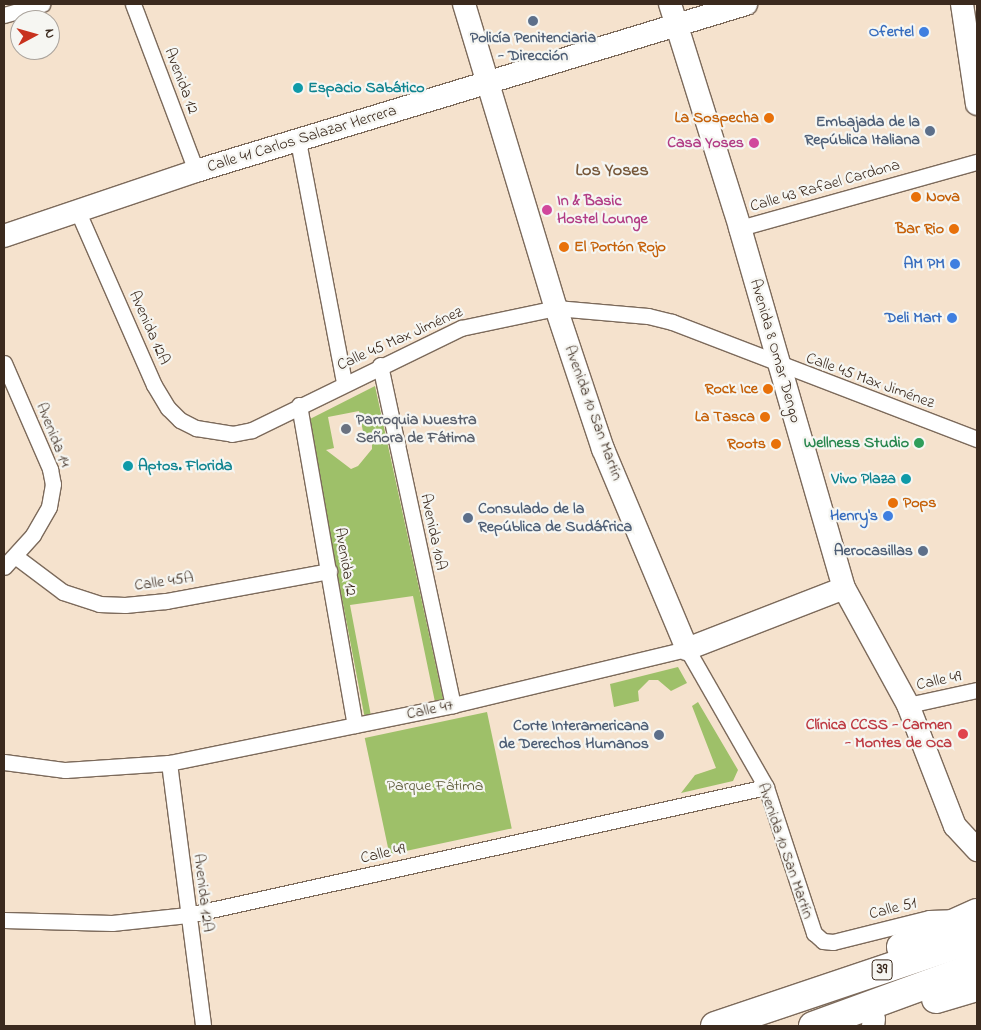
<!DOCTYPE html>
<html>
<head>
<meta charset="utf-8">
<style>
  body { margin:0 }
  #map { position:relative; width:981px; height:1030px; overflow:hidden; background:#f5e2cd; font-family:"Indie Flower",sans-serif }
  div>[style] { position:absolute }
  .green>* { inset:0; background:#9ec069; transform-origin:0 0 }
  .roads { filter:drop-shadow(1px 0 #7c6a5b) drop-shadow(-1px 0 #7c6a5b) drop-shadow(0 1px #7c6a5b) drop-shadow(0 -1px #7c6a5b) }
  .street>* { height:15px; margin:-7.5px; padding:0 7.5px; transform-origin:7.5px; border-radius:7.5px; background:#fff }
  .secondary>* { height:22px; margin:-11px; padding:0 11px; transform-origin:11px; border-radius:11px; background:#fff }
  .highway>* { height:28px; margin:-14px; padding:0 14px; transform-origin:14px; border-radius:14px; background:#fff }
  .dots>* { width:14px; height:14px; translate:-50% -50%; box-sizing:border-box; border:2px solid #f6f6f2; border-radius:50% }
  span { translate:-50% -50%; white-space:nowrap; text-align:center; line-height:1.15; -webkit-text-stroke:4.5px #f6f6f2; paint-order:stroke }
  .shield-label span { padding:1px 4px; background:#f6f6f2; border:1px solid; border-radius:4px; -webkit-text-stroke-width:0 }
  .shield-label { font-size:15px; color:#3b2a1e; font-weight:700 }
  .shop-label { font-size:16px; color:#366cbe; font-weight:700 }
  .right { translate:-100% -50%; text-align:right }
  .service-label { font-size:16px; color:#4e5e75; font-weight:700 }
  .left { translate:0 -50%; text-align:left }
  .street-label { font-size:16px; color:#3b2a1e }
  .culture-label { font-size:16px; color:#0d838f; font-weight:700 }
  .food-label { font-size:16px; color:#c56008; font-weight:700 }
  .hotel-label { font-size:16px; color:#b23c85; font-weight:700 }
  .worship-label { font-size:16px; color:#5b616d; font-weight:700 }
  .leisure-label { font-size:16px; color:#27864d; font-weight:700 }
  .health-label { font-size:16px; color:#be3a42; font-weight:700 }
  .park-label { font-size:16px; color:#595734 }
  .neighbourhood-label { font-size:18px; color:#765739; font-weight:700 }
  .frame { position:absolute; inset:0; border:5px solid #3b2a1e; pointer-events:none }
  .north { position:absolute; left:10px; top:10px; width:50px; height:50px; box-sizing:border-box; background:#f6f6f2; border:1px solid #aba49d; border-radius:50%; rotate:84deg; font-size:14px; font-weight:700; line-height:20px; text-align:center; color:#3b2a1e }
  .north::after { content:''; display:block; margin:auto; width:18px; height:22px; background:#c8321e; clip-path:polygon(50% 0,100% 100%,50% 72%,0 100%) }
</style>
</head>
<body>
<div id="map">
  <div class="green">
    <div style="clip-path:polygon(evenodd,375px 386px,444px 703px,365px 719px,308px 420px,375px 386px,359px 411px,365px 442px,372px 442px,372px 449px,358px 466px,351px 469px,326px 450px,334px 448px,328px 417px,359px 411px,375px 386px,413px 596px,435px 702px,371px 716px,350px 605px,413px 596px)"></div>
    <div style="clip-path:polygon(678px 667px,687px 683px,671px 691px,658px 680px,649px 680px,638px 691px,639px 701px,614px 707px,610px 684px)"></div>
    <div style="clip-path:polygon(698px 702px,738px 770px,733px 781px,681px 793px,695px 775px,716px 768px,692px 706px)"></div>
    <div style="left:487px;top:712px;width:119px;height:125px;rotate:78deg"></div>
  </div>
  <div class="roads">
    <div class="street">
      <div style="left:133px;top:4px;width:178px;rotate:69.3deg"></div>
      <div style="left:4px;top:15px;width:40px;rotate:-16deg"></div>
      <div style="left:298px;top:141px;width:246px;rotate:79.2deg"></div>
      <div style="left:78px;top:212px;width:189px;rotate:66.3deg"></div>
      <div style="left:154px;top:385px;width:27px;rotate:59deg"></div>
      <div style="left:168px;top:408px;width:17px;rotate:45deg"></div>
      <div style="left:180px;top:420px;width:18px;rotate:27deg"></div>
      <div style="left:196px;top:428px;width:36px;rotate:9deg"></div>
      <div style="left:232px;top:434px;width:20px;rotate:-11deg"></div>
      <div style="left:252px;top:430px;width:233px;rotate:-26deg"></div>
      <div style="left:461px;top:328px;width:97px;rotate:-11.9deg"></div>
      <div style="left:556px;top:308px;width:92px;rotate:5deg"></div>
      <div style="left:648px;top:316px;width:25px;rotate:14deg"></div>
      <div style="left:672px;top:322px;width:327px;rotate:21deg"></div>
      <div style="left:740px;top:228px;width:246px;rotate:-15.6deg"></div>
      <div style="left:4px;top:363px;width:116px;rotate:66.5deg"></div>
      <div style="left:50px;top:469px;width:15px;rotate:79deg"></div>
      <div style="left:53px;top:484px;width:23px;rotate:100deg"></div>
      <div style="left:49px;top:507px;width:32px;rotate:120deg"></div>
      <div style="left:33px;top:535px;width:43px;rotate:132.2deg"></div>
      <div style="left:380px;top:365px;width:348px;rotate:77.9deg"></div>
      <div style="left:299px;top:405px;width:325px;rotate:80.1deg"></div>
      <div style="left:15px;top:556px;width:60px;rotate:36.9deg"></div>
      <div style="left:63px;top:592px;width:38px;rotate:18deg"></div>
      <div style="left:99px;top:604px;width:26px;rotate:2deg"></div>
      <div style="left:125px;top:605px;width:41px;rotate:-5.6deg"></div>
      <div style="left:166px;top:601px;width:166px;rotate:-10.4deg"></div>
      <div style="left:908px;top:705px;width:71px;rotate:-12.3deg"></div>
      <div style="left:4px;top:762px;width:62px;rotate:7.5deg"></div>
      <div style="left:65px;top:770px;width:104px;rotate:-3.9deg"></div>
      <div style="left:169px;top:763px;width:290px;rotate:-11.5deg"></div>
      <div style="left:453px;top:705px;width:241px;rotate:-13.5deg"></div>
      <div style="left:687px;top:649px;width:159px;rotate:60.2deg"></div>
      <div style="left:766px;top:787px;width:154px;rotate:71.8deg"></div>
      <div style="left:814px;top:933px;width:12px;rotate:42deg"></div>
      <div style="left:823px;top:941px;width:10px;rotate:6deg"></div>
      <div style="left:833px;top:942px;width:99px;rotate:-14deg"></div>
      <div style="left:929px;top:918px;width:23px;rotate:-2deg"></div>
      <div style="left:169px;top:763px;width:265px;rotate:82.6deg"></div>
      <div style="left:4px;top:920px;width:108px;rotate:1.6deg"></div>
      <div style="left:112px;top:923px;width:76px;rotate:-6deg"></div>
      <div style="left:188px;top:915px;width:592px;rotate:-12.49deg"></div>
    </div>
    <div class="secondary">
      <div style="left:464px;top:4px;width:318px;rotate:73.2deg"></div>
      <div style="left:556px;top:308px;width:149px;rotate:71.6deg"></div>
      <div style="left:603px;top:449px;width:217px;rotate:67.2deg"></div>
      <div style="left:687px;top:649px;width:168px;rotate:-21.2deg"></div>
      <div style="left:670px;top:4px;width:235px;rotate:72.6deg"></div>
      <div style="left:740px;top:228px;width:375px;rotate:73.9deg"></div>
      <div style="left:844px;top:588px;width:133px;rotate:61.3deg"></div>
      <div style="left:908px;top:705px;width:130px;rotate:68.8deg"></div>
      <div style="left:955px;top:826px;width:33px;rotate:47deg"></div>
      <div style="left:962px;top:4px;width:101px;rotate:81.5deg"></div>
      <div style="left:4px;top:236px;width:203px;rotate:-18.7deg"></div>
      <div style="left:196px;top:171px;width:575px;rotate:-16.89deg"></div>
      <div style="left:873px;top:1026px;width:7px;rotate:-82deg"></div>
    </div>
    <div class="highway">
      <div style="left:901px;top:947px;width:83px;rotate:-24.1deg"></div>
      <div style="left:936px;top:999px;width:43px;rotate:-16.3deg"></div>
      <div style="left:715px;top:1026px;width:276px;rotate:-18.6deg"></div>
      <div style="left:813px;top:1026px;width:175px;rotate:-20.1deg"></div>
    </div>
  </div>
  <div class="dots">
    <div style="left:533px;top:21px;background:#5c6f8a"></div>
    <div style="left:924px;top:32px;background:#3f7fe0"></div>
    <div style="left:298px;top:88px;background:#0f9aa8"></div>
    <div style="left:769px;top:118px;background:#e8710a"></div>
    <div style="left:930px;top:131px;background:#5c6f8a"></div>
    <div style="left:754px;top:143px;background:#d1479c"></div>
    <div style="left:916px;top:197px;background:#e8710a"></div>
    <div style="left:547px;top:210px;background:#d1479c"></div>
    <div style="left:954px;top:229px;background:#e8710a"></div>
    <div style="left:564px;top:247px;background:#e8710a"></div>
    <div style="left:955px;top:264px;background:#3f7fe0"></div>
    <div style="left:952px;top:318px;background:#3f7fe0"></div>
    <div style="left:768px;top:389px;background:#e8710a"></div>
    <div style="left:765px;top:417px;background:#e8710a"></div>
    <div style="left:346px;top:429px;background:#6b7280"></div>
    <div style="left:919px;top:443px;background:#2e9e5b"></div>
    <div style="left:776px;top:444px;background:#e8710a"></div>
    <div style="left:128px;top:466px;background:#0f9aa8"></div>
    <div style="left:906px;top:479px;background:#0f9aa8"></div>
    <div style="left:893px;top:503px;background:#e8710a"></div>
    <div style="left:888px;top:516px;background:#3f7fe0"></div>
    <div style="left:468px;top:518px;background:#5c6f8a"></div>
    <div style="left:923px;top:551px;background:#5c6f8a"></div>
    <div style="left:963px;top:734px;background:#e0444e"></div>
    <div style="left:659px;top:735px;background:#5c6f8a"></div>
  </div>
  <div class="shield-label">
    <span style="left:882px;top:970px">39</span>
  </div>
  <div class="shop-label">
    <span class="right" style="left:914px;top:32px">Ofertel</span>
    <span class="right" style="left:945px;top:264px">AM PM</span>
    <span class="right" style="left:942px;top:318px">Deli Mart</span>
    <span class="right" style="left:878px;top:516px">Henry's</span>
  </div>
  <div class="service-label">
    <span style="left:533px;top:47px">Policía Penitenciaria<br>- Dirección</span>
    <span class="right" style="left:920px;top:131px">Embajada de la<br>República Italiana</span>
    <span class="left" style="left:478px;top:518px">Consulado de la<br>República de Sudáfrica</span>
    <span class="right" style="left:913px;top:551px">Aerocasillas</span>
    <span class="right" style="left:649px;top:735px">Corte Interamericana<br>de Derechos Humanos</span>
  </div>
  <div class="street-label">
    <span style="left:181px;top:81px;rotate:69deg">Avenida 12</span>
    <span style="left:302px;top:139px;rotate:-17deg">Calle 41 Carlos Salazar Herrera</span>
    <span style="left:825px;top:186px;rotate:-16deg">Calle 43 Rafael Cardona</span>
    <span style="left:149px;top:328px;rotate:66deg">Avenida 12A</span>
    <span style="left:400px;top:339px;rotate:-24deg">Calle 45 Max Jiménez</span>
    <span style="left:775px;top:351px;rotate:74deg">Avenida 8 Omar Dengo</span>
    <span style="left:870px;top:381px;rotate:20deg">Calle 45 Max Jiménez</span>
    <span style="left:593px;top:413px;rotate:70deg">Avenida 10 San Martín</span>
    <span style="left:53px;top:435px;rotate:68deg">Avenida 14</span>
    <span style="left:433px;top:532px;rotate:78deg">Avenida 10A</span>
    <span style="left:345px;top:562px;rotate:80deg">Avenida 12</span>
    <span style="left:164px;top:582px;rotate:-8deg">Calle 45A</span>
    <span style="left:939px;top:681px;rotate:-12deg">Calle 49</span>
    <span style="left:430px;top:710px;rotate:-12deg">Calle 47</span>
    <span style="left:785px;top:851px;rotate:71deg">Avenida 10 San Martín</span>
    <span style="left:383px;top:854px;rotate:-13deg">Calle 49</span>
    <span style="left:203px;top:893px;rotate:83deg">Avenida 12A</span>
    <span style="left:893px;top:909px;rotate:-14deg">Calle 51</span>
  </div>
  <div class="culture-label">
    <span class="left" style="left:308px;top:88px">Espacio Sabático</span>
    <span class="left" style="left:138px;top:466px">Aptos. Florida</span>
    <span class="right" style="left:896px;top:479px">Vivo Plaza</span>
  </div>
  <div class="food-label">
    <span class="right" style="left:759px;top:118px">La Sospecha</span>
    <span class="left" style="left:926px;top:197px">Nova</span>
    <span class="right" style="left:944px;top:229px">Bar Rio</span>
    <span class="left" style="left:574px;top:247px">El Portón Rojo</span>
    <span class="right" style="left:758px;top:389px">Rock Ice</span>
    <span class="right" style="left:755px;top:417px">La Tasca</span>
    <span class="right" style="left:766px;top:444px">Roots</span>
    <span class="left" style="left:903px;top:503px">Pops</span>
  </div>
  <div class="hotel-label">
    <span class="right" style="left:744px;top:143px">Casa Yoses</span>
    <span class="left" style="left:557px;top:210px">In &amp; Basic<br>Hostel Lounge</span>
  </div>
  <div class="worship-label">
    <span class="left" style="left:356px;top:429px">Parroquia Nuestra<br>Señora de Fátima</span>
  </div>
  <div class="leisure-label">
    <span class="right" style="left:909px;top:443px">Wellness Studio</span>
  </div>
  <div class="health-label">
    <span class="right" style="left:952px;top:734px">Clínica CCSS - Carmen<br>- Montes de Oca</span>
  </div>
  <div class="park-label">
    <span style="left:435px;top:786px">Parque Fátima</span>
  </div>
  <div class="neighbourhood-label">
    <span style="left:612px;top:171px">Los Yoses</span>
  </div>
  <div class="frame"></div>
  <div class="north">N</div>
</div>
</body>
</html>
